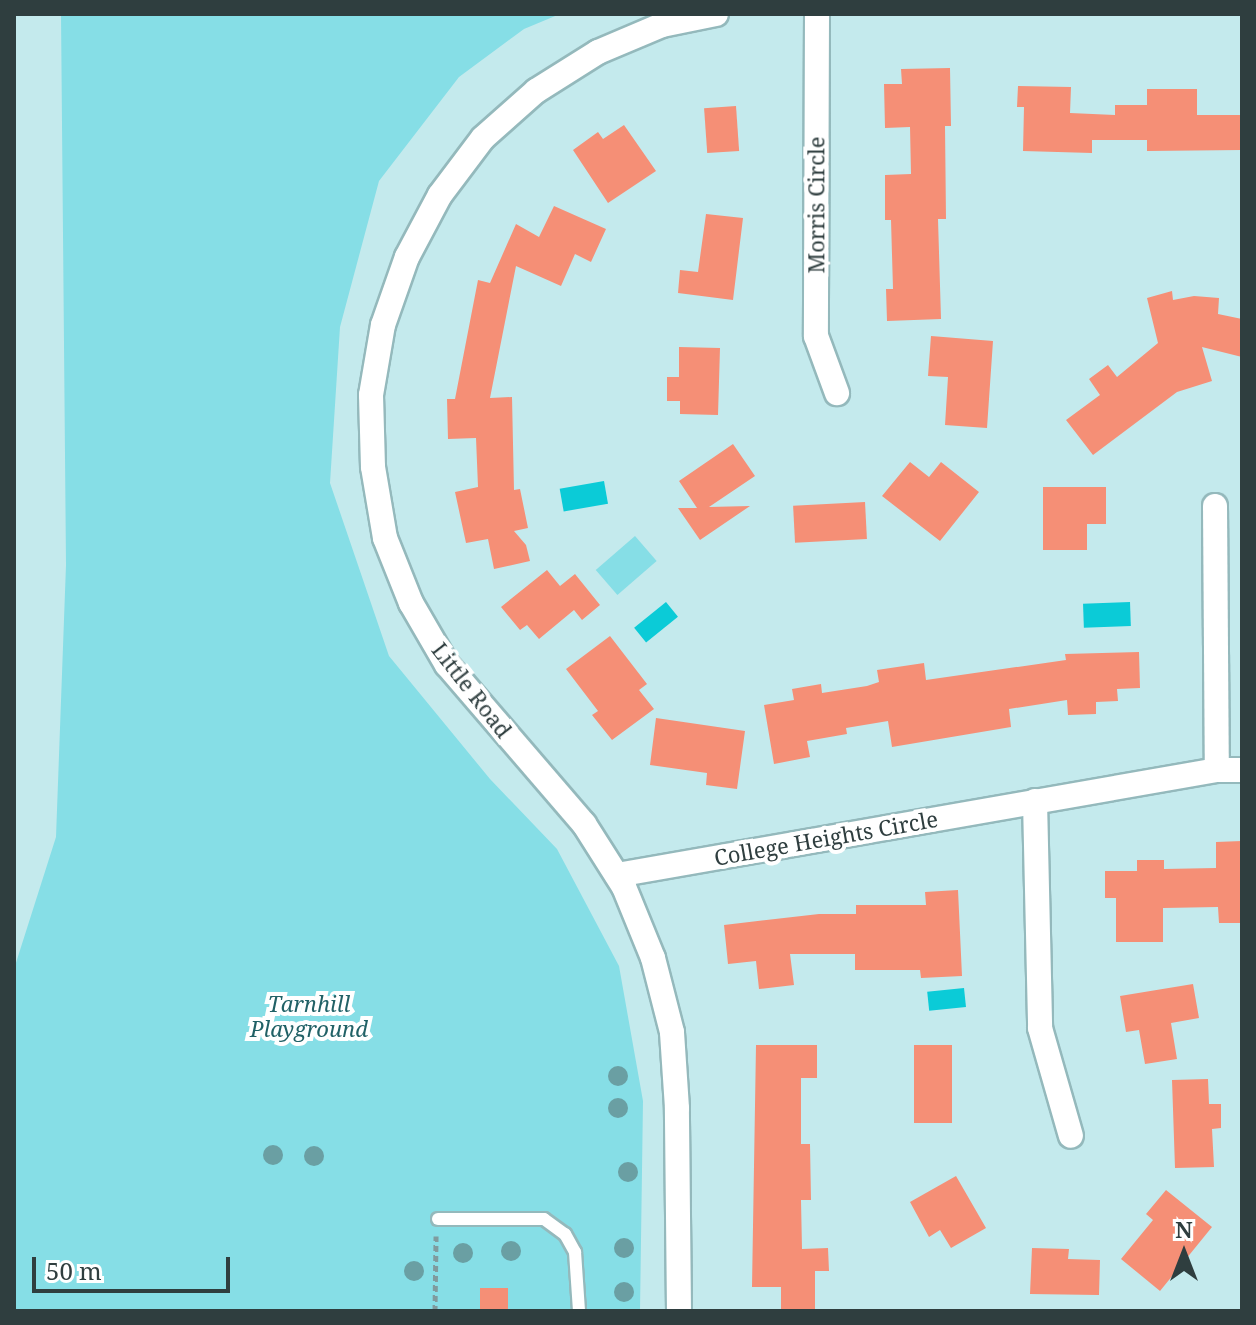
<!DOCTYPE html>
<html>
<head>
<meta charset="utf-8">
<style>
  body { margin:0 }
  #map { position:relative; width:1256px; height:1325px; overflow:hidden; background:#c4eaed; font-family:"Noto Serif",serif }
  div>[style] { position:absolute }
  .green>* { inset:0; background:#86dee6; transform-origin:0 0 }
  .water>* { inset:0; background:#0bcbd7; transform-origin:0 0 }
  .building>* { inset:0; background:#f58f76; transform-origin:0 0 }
  .path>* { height:5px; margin-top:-2.5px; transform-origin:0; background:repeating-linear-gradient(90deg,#809b9e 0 6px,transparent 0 10px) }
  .roads { filter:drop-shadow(2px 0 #94b9bc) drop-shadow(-2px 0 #94b9bc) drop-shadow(0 2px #94b9bc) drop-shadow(0 -2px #94b9bc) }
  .lane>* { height:12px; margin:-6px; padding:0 6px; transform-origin:6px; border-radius:6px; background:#fff }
  .street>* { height:24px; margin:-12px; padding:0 12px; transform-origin:12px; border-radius:12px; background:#fff }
  .trees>* { width:20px; height:20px; margin:-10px; border-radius:50%; background:#6a9fa3 }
  span { translate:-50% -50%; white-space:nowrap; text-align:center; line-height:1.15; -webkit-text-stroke:8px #fff; paint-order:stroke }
  .street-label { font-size:22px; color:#2f3e3f }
  .park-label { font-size:22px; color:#216166; font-style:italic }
  .frame { position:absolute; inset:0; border:16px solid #2f3e3f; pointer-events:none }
  .north { position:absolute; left:1144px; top:1213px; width:80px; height:80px; -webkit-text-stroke:6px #fff; paint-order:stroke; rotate:0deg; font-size:22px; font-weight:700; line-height:32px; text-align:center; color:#2f3e3f }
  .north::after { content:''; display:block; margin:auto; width:28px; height:36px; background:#2f3e3f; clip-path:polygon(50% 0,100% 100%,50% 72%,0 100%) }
  .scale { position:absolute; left:32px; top:1257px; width:198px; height:36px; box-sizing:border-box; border:4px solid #2f3e3f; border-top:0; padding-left:10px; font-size:24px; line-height:28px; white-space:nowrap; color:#2f3e3f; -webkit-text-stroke:6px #fff; paint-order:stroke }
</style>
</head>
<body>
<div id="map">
  <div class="green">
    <div style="clip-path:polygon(61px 14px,560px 14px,524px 29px,459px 77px,379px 181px,340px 327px,330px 483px,389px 656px,490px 779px,557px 849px,619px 966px,643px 1101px,640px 1311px,14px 1311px,14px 969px,56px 837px,66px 565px)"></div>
    <div style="left:635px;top:536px;width:33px;height:52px;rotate:49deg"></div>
  </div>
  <div class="water">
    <div style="left:604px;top:481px;width:23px;height:45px;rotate:80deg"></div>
    <div style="left:666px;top:602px;width:19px;height:41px;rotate:51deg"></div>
    <div style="left:1130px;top:602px;width:24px;height:47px;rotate:88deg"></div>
    <div style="left:964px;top:988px;width:19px;height:37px;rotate:84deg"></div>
  </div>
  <div class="building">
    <div style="clip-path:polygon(950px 68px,951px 126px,945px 126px,946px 219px,938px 219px,941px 319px,887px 321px,886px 289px,893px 289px,891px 220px,885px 220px,885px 175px,911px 174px,910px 127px,885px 128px,884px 84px,902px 84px,901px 69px)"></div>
    <div style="clip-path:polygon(1018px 86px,1071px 87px,1070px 113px,1115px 115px,1115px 105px,1147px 105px,1147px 89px,1197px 89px,1197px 115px,1242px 115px,1242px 150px,1147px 151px,1147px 140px,1092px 140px,1092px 153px,1023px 151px,1024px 107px,1017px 107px)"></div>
    <div style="left:736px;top:106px;width:45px;height:32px;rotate:86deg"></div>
    <div style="clip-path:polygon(624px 125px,656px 171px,608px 203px,573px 150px,598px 132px,603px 139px)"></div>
    <div style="clip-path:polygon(554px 206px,606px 229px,591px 262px,575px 254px,561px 286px,516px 266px,490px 398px,512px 397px,514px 490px,520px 489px,528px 528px,514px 531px,526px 545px,530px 561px,494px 569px,488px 539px,466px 543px,455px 492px,478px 487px,476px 438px,448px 439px,447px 399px,455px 399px,478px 280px,490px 283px,516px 224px,539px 237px)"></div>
    <div style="clip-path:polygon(706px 214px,743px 218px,733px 300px,678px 293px,680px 270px,698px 272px)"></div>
    <div style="clip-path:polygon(1172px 291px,1173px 300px,1194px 296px,1219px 298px,1218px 314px,1242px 319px,1242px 357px,1202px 347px,1212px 381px,1177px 392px,1093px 455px,1066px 420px,1100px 395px,1089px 379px,1108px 365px,1117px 377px,1158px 343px,1147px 298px)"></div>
    <div style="clip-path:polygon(931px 336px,993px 341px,987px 428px,945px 425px,948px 377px,928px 376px)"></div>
    <div style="clip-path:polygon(679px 347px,720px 348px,718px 415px,680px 414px,680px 401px,667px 401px,667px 377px,679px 377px)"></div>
    <div style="clip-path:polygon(733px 444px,755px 476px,709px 507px,750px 506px,700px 540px,678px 508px,697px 508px,679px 481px)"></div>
    <div style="clip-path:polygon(910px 462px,929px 477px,941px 462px,979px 492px,940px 541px,882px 496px)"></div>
    <div style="clip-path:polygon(1043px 487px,1106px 487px,1106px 524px,1087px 524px,1087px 550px,1043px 550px)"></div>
    <div style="left:865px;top:502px;width:37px;height:72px;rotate:87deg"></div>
    <div style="clip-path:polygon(547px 570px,560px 586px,575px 574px,600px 605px,582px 620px,574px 610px,539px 639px,527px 625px,520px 630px,501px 607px)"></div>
    <div style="clip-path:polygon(610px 636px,647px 684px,639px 690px,654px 709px,612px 740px,592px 715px,598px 711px,566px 669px)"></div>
    <div style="clip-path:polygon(1139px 652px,1140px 688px,1117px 689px,1118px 701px,1096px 702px,1096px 714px,1068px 715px,1067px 700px,1009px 709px,1011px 727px,892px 747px,888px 721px,846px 728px,847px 734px,807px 741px,810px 757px,774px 764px,764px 705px,794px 700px,792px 689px,821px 684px,822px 693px,867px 686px,879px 682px,877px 670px,924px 663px,926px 680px,1066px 660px,1065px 654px)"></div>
    <div style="clip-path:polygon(656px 718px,745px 731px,737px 789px,706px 785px,707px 773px,650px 765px)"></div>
    <div style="clip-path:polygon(1242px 841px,1242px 923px,1219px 923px,1218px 907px,1163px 908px,1163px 942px,1116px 942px,1116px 898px,1105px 898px,1105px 871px,1137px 871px,1137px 860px,1164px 860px,1164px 869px,1216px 868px,1216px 842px)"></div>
    <div style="clip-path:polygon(958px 890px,962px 976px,921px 978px,920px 970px,855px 970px,855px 954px,790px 954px,794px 985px,759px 989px,756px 961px,728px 964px,724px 925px,819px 914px,856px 914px,856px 905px,926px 905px,925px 892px)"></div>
    <div style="clip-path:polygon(1193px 984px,1199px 1018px,1171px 1023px,1177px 1059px,1145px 1064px,1139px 1030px,1126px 1032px,1120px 996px)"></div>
    <div style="clip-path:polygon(756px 1045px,817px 1045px,817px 1078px,801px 1078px,801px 1144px,810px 1144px,811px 1200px,801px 1200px,802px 1249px,828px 1248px,829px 1271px,815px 1271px,815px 1311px,781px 1311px,781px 1287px,752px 1287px)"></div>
    <div style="left:914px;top:1045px;width:38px;height:78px"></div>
    <div style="clip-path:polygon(1208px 1079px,1209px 1104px,1221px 1104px,1221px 1128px,1212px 1129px,1214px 1167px,1175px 1168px,1172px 1080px)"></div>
    <div style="clip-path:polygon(956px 1176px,986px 1228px,951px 1248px,940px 1230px,929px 1237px,910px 1202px)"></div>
    <div style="clip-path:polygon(1166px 1190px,1212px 1227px,1160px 1291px,1121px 1259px,1153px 1220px,1146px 1214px)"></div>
    <div style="clip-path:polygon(1032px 1248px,1069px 1249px,1068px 1259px,1100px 1260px,1099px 1295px,1030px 1294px)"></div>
    <div style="left:480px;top:1288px;width:28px;height:23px"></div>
  </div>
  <div class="path">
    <div style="left:435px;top:1311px;width:75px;rotate:-89.2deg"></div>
  </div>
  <div class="roads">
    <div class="lane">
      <div style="left:438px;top:1219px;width:106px"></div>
      <div style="left:544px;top:1219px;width:26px;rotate:36deg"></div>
      <div style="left:565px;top:1234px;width:21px;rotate:61deg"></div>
      <div style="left:575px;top:1252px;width:59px;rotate:86.1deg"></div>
    </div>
    <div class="street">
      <div style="left:817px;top:14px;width:322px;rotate:90.2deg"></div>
      <div style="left:816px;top:336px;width:61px;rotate:69.8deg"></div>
      <div style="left:1215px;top:506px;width:264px;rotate:89.6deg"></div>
      <div style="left:1035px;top:801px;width:227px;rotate:88.7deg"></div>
      <div style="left:1040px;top:1028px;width:112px;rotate:74deg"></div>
      <div style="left:617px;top:875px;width:609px;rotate:-9.93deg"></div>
      <div style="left:1217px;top:770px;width:25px"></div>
      <div style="left:679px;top:1311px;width:203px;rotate:-90.6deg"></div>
      <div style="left:677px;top:1108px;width:76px;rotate:-93.8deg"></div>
      <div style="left:672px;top:1032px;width:76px;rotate:-104.4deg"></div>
      <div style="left:653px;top:958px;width:77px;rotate:-112.2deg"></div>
      <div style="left:624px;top:887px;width:75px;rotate:-122.4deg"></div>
      <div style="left:584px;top:824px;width:210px;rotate:-130.7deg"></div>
      <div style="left:447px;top:665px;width:72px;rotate:-120.1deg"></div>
      <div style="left:411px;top:603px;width:70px;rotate:-111.8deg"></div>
      <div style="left:385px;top:538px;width:72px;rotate:-99.6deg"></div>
      <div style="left:373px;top:467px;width:72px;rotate:-91.6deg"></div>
      <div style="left:371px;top:395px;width:71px;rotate:-80.3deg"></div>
      <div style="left:383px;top:325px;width:72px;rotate:-70.6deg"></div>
      <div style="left:407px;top:257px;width:70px;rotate:-62deg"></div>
      <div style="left:440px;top:195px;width:71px;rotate:-53deg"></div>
      <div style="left:483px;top:138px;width:71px;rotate:-41.6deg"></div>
      <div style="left:536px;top:91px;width:73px;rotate:-32.2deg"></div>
      <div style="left:598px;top:52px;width:69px;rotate:-22.9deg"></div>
      <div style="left:662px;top:25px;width:55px;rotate:-11.5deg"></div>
    </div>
  </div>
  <div class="trees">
    <div style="left:618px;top:1076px"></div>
    <div style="left:618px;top:1108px"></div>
    <div style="left:273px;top:1155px"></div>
    <div style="left:314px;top:1156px"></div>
    <div style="left:628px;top:1172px"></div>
    <div style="left:624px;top:1248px"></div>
    <div style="left:511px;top:1251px"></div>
    <div style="left:463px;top:1253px"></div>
    <div style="left:414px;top:1271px"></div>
    <div style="left:624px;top:1292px"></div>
  </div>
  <div class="street-label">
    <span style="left:816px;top:205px;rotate:-90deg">Morris Circle</span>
    <span style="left:472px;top:690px;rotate:52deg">Little Road</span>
    <span style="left:826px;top:838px;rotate:-10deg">College Heights Circle</span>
  </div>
  <div class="park-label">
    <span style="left:309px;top:1016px">Tarnhill<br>Playground</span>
  </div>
  <div class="frame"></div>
  <div class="north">N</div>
  <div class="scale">50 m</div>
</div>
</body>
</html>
